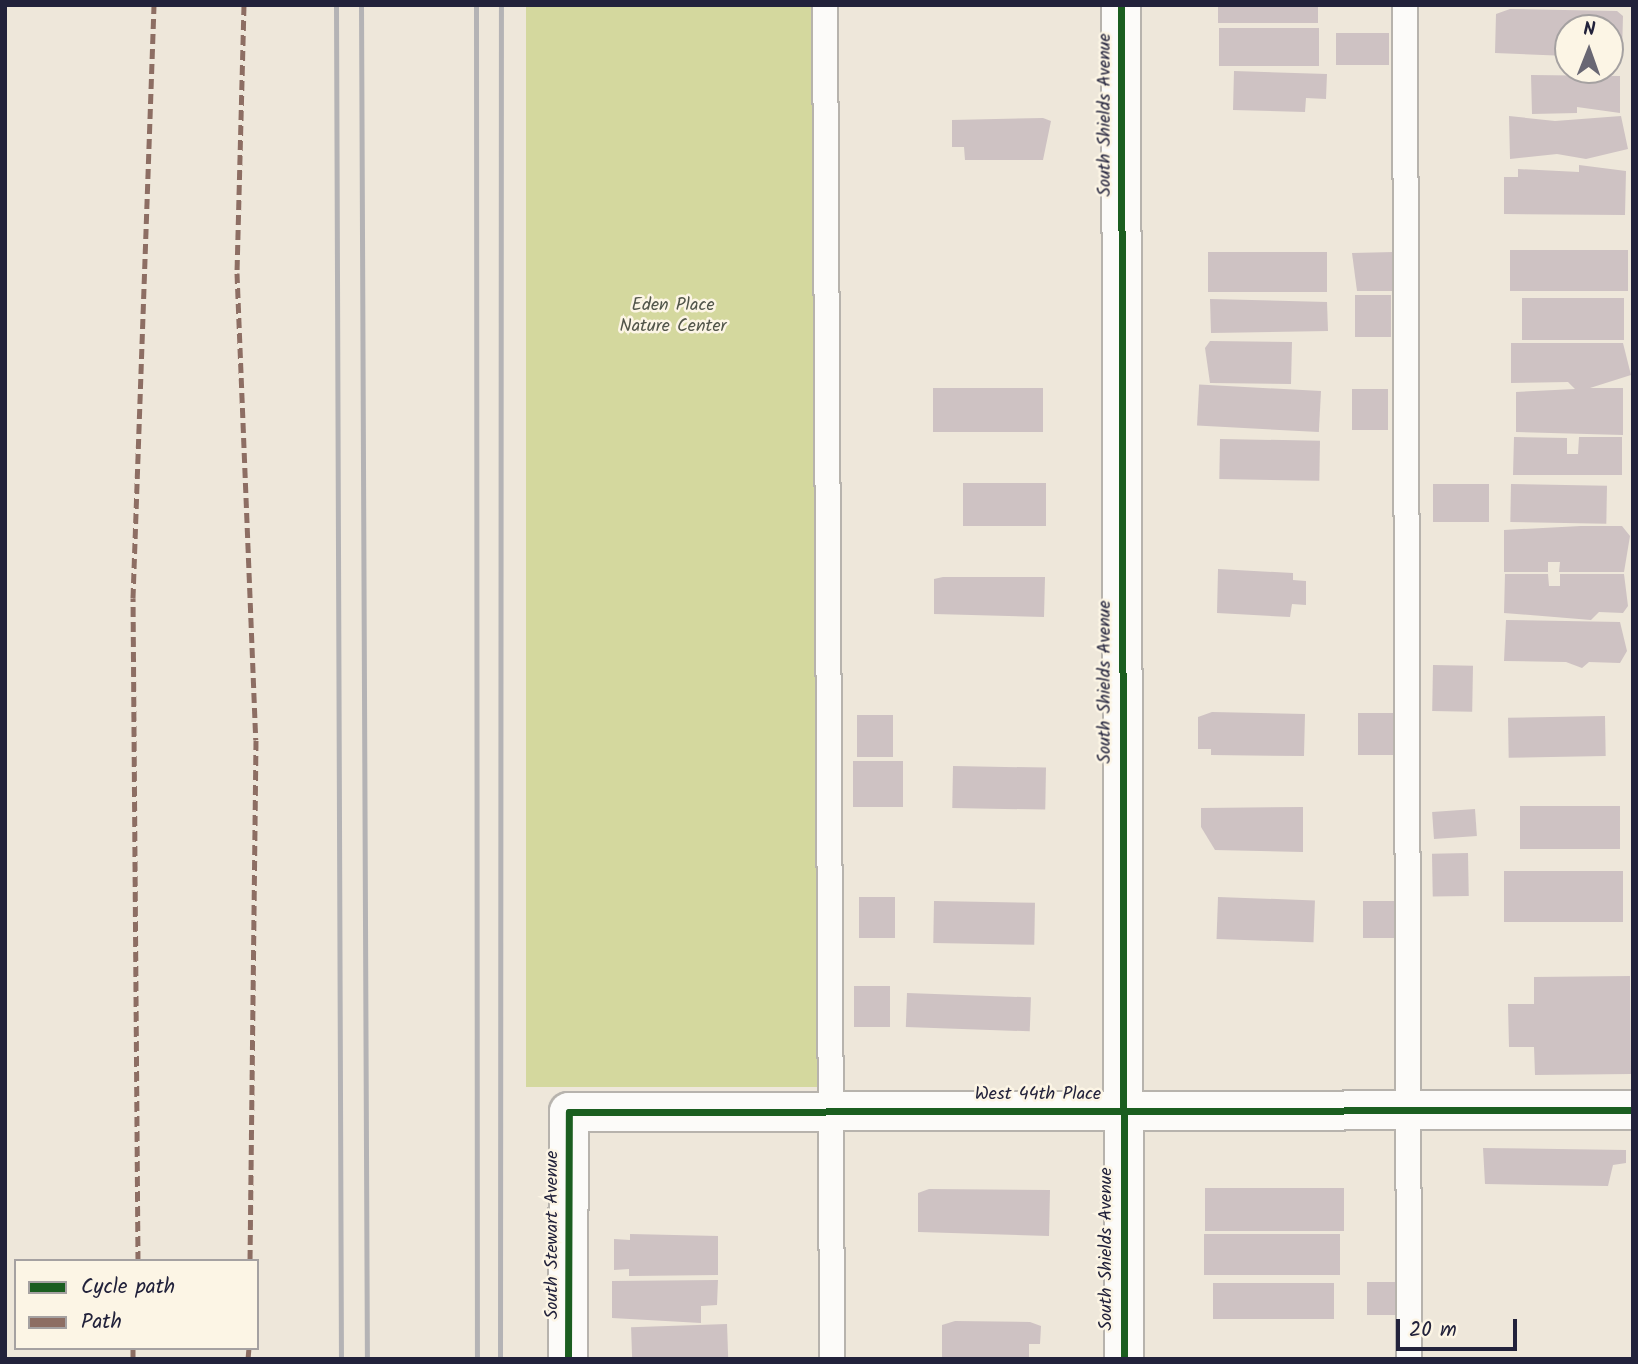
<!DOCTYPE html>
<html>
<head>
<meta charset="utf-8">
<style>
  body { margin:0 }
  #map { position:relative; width:1638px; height:1364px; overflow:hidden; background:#eee7da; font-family:Kalam,sans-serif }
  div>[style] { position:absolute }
  .green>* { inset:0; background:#d4d89e; transform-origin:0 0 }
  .building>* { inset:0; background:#cec2c3; transform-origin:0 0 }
  .roads { filter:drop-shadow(2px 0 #b7b3ad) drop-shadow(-2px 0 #b7b3ad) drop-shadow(0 2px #b7b3ad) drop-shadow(0 -2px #b7b3ad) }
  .lane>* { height:24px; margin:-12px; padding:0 12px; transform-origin:12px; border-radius:12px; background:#fcfbf9 }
  .street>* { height:38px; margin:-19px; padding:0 19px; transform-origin:19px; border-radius:19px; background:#fcfbf9 }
  .rail>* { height:5px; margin:-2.5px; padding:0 2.5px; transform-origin:2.5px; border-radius:2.5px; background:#b4b3b5 }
  .quiet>* { height:5px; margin-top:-2.5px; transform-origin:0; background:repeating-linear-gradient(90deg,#8d6e63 0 10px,transparent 0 15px) }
  .cycleway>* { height:7px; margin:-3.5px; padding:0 3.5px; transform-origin:3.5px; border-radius:3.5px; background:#1b5e20 }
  span { translate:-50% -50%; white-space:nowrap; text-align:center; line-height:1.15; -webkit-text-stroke:5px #fcf5e5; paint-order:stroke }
  .street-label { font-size:18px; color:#22223b }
  .park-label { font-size:18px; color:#51554a }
  .frame { position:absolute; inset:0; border:7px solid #22223b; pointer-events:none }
  .legend { position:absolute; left:14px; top:1259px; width:245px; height:91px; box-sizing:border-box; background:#fcf5e5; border:2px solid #a5a1a1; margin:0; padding:9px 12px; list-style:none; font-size:21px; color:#22223b }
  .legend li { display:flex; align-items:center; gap:14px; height:35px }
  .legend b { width:35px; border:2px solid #a5a1a1 }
  .north { position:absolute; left:1554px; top:14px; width:70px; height:70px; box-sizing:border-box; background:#fcf5e5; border:2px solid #a5a1a1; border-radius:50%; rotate:1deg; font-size:19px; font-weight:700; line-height:28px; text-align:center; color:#22223b }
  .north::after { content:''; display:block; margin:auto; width:24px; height:32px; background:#696773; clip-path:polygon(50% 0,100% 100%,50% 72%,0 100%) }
  .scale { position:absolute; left:1396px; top:1319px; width:121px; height:32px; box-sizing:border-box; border:4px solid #22223b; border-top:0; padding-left:9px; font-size:21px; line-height:24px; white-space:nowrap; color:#22223b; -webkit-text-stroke:5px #fcf5e5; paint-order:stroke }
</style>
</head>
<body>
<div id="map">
  <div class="green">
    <div style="left:526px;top:5px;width:292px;height:1082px"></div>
  </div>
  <div class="building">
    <div style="left:1218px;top:5px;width:100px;height:18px"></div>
    <div style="clip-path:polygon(1510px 9px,1617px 11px,1623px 16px,1622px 53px,1610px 57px,1610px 28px,1568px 28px,1568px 56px,1495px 53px,1496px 14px)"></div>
    <div style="left:1219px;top:28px;width:100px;height:38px"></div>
    <div style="left:1336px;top:33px;width:53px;height:32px"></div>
    <div style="clip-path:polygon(1234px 71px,1327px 74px,1326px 99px,1306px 98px,1305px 112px,1233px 110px)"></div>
    <div style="clip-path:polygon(1531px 75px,1620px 76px,1620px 113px,1577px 107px,1577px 113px,1532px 114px)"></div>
    <div style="clip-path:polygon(1509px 116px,1555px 121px,1621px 116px,1628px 149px,1586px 159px,1557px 154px,1510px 159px)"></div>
    <div style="clip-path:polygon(1043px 118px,1051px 121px,1043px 160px,965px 160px,964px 147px,952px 147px,952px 120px)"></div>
    <div style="clip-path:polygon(1579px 165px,1626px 171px,1625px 215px,1504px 214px,1504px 177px,1518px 177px,1518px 169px,1579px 172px)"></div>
    <div style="left:1628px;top:250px;width:41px;height:118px;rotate:90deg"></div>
    <div style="left:1208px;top:252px;width:119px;height:40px"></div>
    <div style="clip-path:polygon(1394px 252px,1394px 291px,1357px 291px,1352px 253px)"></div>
    <div style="left:1355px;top:295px;width:36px;height:42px"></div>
    <div style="left:1522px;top:298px;width:102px;height:42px"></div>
    <div style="clip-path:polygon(1210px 299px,1327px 302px,1328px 331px,1211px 333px)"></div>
    <div style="clip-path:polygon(1210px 341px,1292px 342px,1291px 384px,1210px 383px,1205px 348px)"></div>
    <div style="clip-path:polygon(1511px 343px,1623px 343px,1631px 375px,1590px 388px,1623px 388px,1623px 435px,1516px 432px,1516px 392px,1575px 389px,1568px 382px,1511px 383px)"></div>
    <div style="left:933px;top:388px;width:110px;height:44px"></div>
    <div style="left:1352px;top:389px;width:36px;height:41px"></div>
    <div style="left:1321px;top:391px;width:41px;height:122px;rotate:93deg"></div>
    <div style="clip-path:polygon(1514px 437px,1567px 438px,1567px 454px,1578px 454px,1579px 437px,1622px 437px,1622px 475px,1513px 475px)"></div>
    <div style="left:1220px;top:439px;width:100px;height:40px;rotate:1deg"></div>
    <div style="left:1046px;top:483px;width:43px;height:83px;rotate:90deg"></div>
    <div style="left:1489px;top:484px;width:38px;height:56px;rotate:90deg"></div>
    <div style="left:1511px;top:484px;width:96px;height:38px;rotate:1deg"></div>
    <div style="clip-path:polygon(1581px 526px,1622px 526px,1630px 536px,1624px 572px,1559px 572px,1560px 562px,1548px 562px,1548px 572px,1504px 572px,1504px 530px)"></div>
    <div style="clip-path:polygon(1218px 569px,1293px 573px,1293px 580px,1306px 581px,1306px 605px,1292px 604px,1290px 617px,1217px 613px)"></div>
    <div style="clip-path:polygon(1505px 574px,1548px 574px,1549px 586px,1560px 586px,1560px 574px,1624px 574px,1628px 606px,1623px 613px,1599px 612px,1591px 620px,1504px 613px)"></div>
    <div style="clip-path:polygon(943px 577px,1045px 577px,1044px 617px,934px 614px,934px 579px)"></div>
    <div style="clip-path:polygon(1506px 620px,1620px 622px,1627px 651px,1620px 663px,1589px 662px,1582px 668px,1566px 662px,1504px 661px)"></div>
    <div style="left:1433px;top:665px;width:40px;height:46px;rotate:1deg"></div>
    <div style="clip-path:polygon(1212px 712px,1305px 714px,1304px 756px,1211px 755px,1211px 749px,1198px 749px,1198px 717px)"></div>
    <div style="left:1358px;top:713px;width:36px;height:42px"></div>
    <div style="left:857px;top:715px;width:36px;height:42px"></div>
    <div style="left:1605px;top:716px;width:40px;height:97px;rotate:89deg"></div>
    <div style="left:853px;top:761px;width:50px;height:46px"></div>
    <div style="left:953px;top:766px;width:93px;height:42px;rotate:1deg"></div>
    <div style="left:1520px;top:806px;width:100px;height:43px"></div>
    <div style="clip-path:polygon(1303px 807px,1303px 852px,1215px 850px,1201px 827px,1201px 808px)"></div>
    <div style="left:1475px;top:809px;width:27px;height:43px;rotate:86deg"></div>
    <div style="left:1468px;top:853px;width:43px;height:36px;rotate:89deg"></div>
    <div style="left:1623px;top:871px;width:51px;height:119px;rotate:90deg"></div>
    <div style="left:859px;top:897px;width:36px;height:41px"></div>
    <div style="left:1218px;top:897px;width:97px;height:42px;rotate:2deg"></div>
    <div style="left:934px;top:901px;width:101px;height:42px;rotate:1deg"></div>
    <div style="left:1363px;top:901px;width:35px;height:37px"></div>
    <div style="clip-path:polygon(1630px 976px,1631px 1074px,1535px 1075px,1534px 1047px,1509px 1047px,1508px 1004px,1534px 1004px,1534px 977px)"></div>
    <div style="left:854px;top:986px;width:36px;height:41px"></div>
    <div style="left:907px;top:993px;width:124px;height:34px;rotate:2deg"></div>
    <div style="clip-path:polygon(1483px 1148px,1626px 1150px,1626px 1163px,1613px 1165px,1608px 1186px,1485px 1184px)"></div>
    <div style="left:1205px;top:1188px;width:139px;height:43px"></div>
    <div style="clip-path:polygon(929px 1189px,1050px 1190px,1049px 1236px,918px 1232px,918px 1193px)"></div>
    <div style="clip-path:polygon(630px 1234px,718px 1236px,718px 1275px,629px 1276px,629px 1269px,614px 1270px,614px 1239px,630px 1240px)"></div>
    <div style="left:1340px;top:1234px;width:41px;height:136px;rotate:90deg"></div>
    <div style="clip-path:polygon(718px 1280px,717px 1305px,701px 1306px,701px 1323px,612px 1318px,612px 1281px)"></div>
    <div style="left:1367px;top:1282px;width:41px;height:33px"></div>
    <div style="left:1334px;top:1283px;width:36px;height:121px;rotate:90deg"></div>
    <div style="clip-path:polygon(955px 1321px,1030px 1322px,1041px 1326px,1040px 1344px,1029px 1344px,1029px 1359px,942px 1359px,942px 1325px)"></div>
    <div style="left:727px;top:1324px;width:35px;height:96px;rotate:88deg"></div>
  </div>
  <div class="roads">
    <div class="lane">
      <div style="left:825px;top:5px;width:1354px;rotate:89.7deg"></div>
      <div style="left:1405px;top:5px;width:1354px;rotate:89.83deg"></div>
    </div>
    <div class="street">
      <div style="left:1121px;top:5px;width:1354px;rotate:89.87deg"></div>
      <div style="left:568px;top:1359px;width:247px;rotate:-89.8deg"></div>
      <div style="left:569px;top:1112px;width:1064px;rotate:-0.11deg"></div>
    </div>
  </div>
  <div class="rail">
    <div style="left:336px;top:5px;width:1354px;rotate:89.79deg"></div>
    <div style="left:361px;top:5px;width:1354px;rotate:89.75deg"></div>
    <div style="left:476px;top:5px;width:1354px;rotate:89.96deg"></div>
    <div style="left:500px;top:1359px;width:1354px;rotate:-89.96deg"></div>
  </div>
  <div class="quiet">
    <div style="left:244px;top:5px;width:268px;rotate:91.5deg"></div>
    <div style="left:237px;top:273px;width:467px;rotate:87.7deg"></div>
    <div style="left:256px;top:740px;width:521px;rotate:90.66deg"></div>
    <div style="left:138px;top:1261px;width:663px;rotate:-90.43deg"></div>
    <div style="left:133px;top:598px;width:593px;rotate:-87.97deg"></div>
    <div style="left:133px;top:1359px;width:11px;rotate:-90deg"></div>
    <div style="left:248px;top:1359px;width:11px;rotate:-85deg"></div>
  </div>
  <div class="cycleway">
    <div style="left:1121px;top:5px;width:1354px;rotate:89.87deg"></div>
    <div style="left:568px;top:1359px;width:247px;rotate:-89.8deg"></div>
    <div style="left:569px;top:1112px;width:1064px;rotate:-0.11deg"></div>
  </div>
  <div class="street-label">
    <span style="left:1106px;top:115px;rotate:-90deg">South Shields Avenue</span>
    <span style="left:1106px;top:682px;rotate:-90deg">South Shields Avenue</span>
    <span style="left:1038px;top:1095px">West 44th Place</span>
    <span style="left:553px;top:1235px;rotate:-90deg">South Stewart Avenue</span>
    <span style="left:1107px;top:1249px;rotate:-90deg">South Shields Avenue</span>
  </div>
  <div class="park-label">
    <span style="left:673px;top:317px">Eden Place<br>Nature Center</span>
  </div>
  <div class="frame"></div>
  <ul class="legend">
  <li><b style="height:9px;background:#1b5e20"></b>Cycle path</li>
  <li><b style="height:9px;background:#8d6e63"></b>Path</li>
  </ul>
  <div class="north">N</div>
  <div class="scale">20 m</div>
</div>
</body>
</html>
